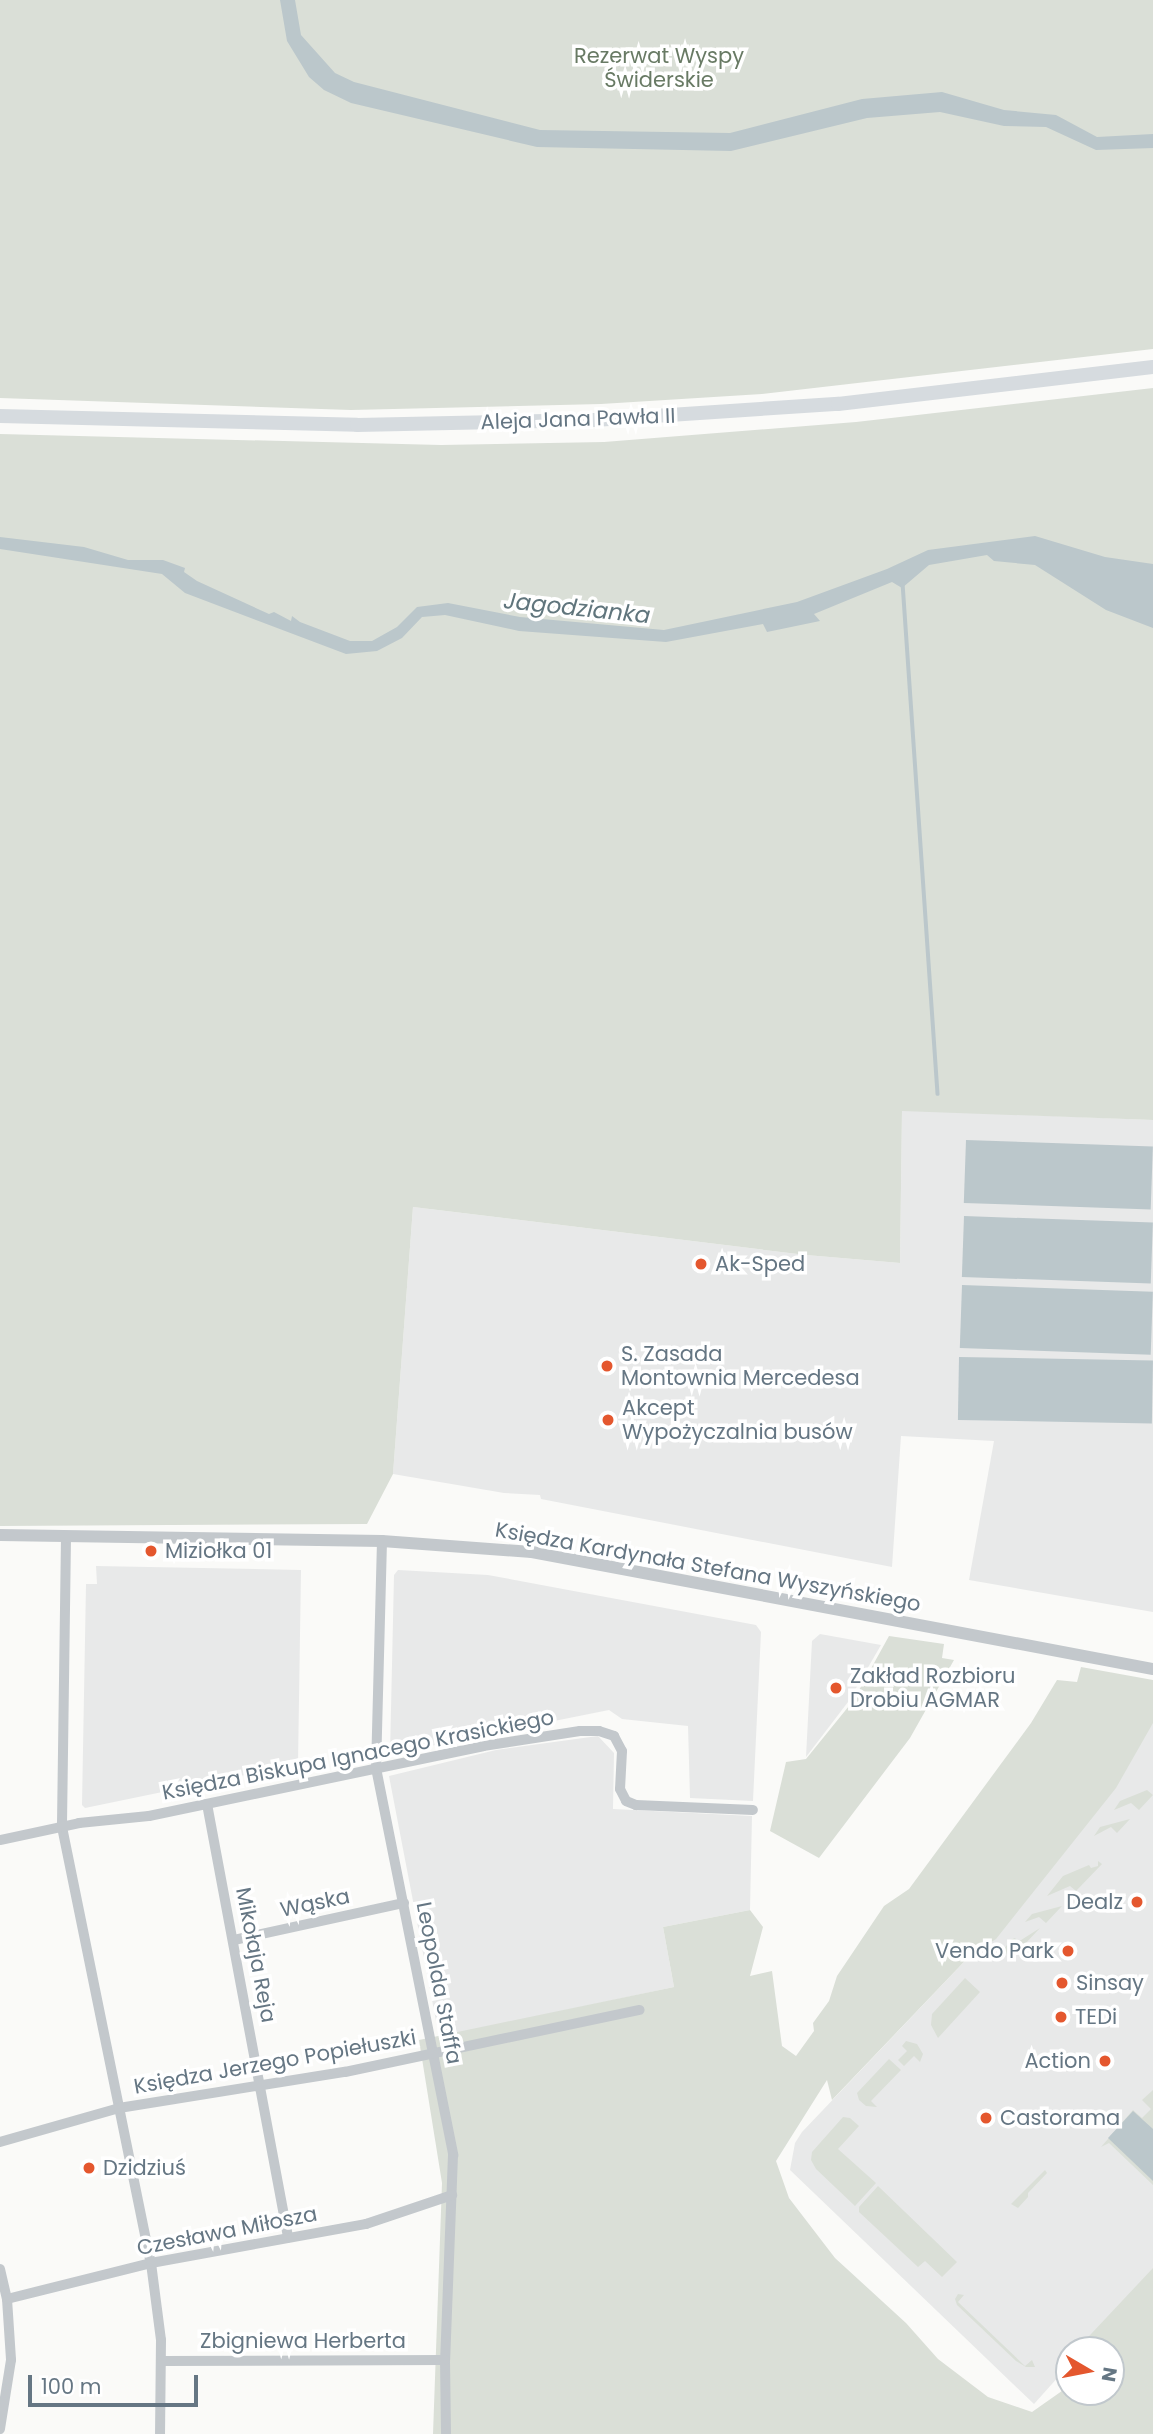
<!DOCTYPE html>
<html>
<head>
<meta charset="utf-8">
<style>
  body { margin:0 }
  #map { position:relative; width:1153px; height:2434px; overflow:hidden; background:#fafaf8; font-family:Poppins,sans-serif }
  div>[style] { position:absolute }
  .built>* { inset:0; background:#e8e9e9 }
  .green>* { inset:0; background:#dadfd7 }
  .water>* { inset:0; background:#bbc7cb; transform-origin:0 0 }
  .stream>* { height:3.5px; margin:-1.75px; padding:0 1.75px; transform-origin:1.75px; border-radius:1.75px; background:#bbc7cb }
  .minor>* { height:10px; margin:-5px; padding:0 5px; transform-origin:5px; border-radius:5px; background:#c3c8cc }
  .tertiary>* { height:12px; margin:-6px; padding:0 6px; transform-origin:6px; border-radius:6px; background:#c3c8cc }
  .secondary>* { height:14px; margin:-7px; padding:0 7px; transform-origin:7px; border-radius:7px; background:#d6dbdf }
  .dots>* { width:19px; height:19px; translate:-50% -50%; box-sizing:border-box; border:4px solid #fff; border-radius:50% }
  span { translate:-50% -50%; white-space:nowrap; text-align:center; line-height:1.15; -webkit-text-stroke:7px #fff; paint-order:stroke }
  .park-label { font-size:21px; color:#687a64 }
  .street-label { font-size:21px; color:#657683 }
  .poi-label { font-size:21px; color:#657683 }
  .left { translate:0 -50%; text-align:left }
  .right { translate:-100% -50%; text-align:right }
  .water-label { font-size:23px; color:#60757c; font-style:italic }
  .north { position:absolute; left:1055px; top:2336px; width:70px; height:70px; box-sizing:border-box; background:#fff; border:2px solid #c1c8cd; border-radius:50%; rotate:100deg; font-size:19px; font-weight:700; line-height:28px; text-align:center; color:#657683 }
  .north::after { content:''; display:block; margin:auto; width:24px; height:32px; background:#e4572e; clip-path:polygon(50% 0,100% 100%,50% 72%,0 100%) }
  .scale { position:absolute; left:28px; top:2375px; width:170px; height:32px; box-sizing:border-box; border:4px solid #657683; border-top:0; padding-left:9px; font-size:21px; line-height:24px; white-space:nowrap; color:#657683; -webkit-text-stroke:5px #fff; paint-order:stroke }
</style>
</head>
<body>
<div id="map">
  <div class="built">
    <div style="clip-path:polygon(902px 1110px,1153px 1120px,1153px 1612px,969px 1580px,994px 1441px,901px 1436px,892px 1567px,541px 1499px,540px 1495px,504px 1493px,393px 1474px,413px 1207px,806px 1255px,900px 1263px)"></div>
    <div style="clip-path:polygon(96px 1566px,301px 1570px,298px 1764px,85px 1808px,82px 1805px,86px 1584px,97px 1584px)"></div>
    <div style="clip-path:polygon(398px 1570px,488px 1575px,756px 1625px,761px 1632px,753px 1801px,690px 1798px,688px 1726px,622px 1719px,609px 1710px,390px 1754px,394px 1575px)"></div>
    <div style="clip-path:polygon(820px 1634px,881px 1645px,848px 1702px,806px 1757px,812px 1641px)"></div>
    <div style="clip-path:polygon(1153px 1715px,1153px 2271px,1082px 2350px,1069px 2350px,1069px 2365px,1034px 2404px,790px 2170px,795px 2143px,802px 2132px,984px 1941px)"></div>
    <div style="clip-path:polygon(598px 1736px,614px 1753px,613px 1809px,752px 1816px,750px 1910px,663px 1927px,674px 1987px,454px 2034px,437px 2026px,389px 1776px,496px 1750px)"></div>
  </div>
  <div class="green">
    <div style="clip-path:polygon(0 0,1153px 0,1153px 349px,762px 394px,601px 404px,351px 410px,0 398px)"></div>
    <div style="clip-path:polygon(1153px 388px,1153px 1120px,902px 1111px,900px 1263px,806px 1255px,413px 1207px,393px 1474px,367px 1524px,0 1526px,0 434px,441px 445px,604px 442px,856px 422px)"></div>
    <div style="clip-path:polygon(889px 1636px,944px 1644px,942px 1658px,954px 1660px,910px 1738px,819px 1858px,770px 1831px,786px 1762px,806px 1759px,853px 1701px)"></div>
    <div style="clip-path:polygon(1081px 1667px,1153px 1680px,1153px 1723px,1116px 1788px,996px 1939px,990px 1943px,983px 1942px,832px 2100px,827px 2080px,776px 2161px,789px 2198px,835px 2258px,906px 2323px,938px 2359px,988px 2397px,1032px 2412px,1069px 2386px,1069px 2392px,1111px 2392px,1111px 2350px,1076px 2350px,1153px 2268px,1153px 2434px,433px 2434px,442px 2183px,419px 2040px,674px 1987px,663px 1927px,750px 1910px,763px 1927px,750px 1976px,772px 1971px,782px 2046px,796px 2056px,814px 2031px,813px 2023px,829px 2001px,837px 1976px,884px 1906px,909px 1889px,1031px 1723px,1057px 1680px,1077px 1682px)"></div>
    <div style="clip-path:polygon(1147px 1790px,1153px 1795px,1139px 1810px,1131px 1803px,1114px 1810px,1120px 1801px)"></div>
    <div style="clip-path:polygon(1130px 1819px,1117px 1833px,1111px 1827px,1094px 1836px,1100px 1827px)"></div>
    <div style="clip-path:polygon(1098px 1861px,1102px 1864px,1076px 1891px,1070px 1886px,1047px 1896px,1063px 1876px,1089px 1865px,1091px 1868px,1098px 1866px)"></div>
    <div style="clip-path:polygon(1062px 1906px,1046px 1923px,1039px 1917px,1025px 1922px,1032px 1914px)"></div>
    <div style="clip-path:polygon(1040px 1928px,1009px 1961px,1005px 1948px,1010px 1940px,1015px 1938px,1018px 1942px)"></div>
    <div style="clip-path:polygon(965px 1978px,980px 1992px,938px 2038px,931px 2025px,932px 2014px)"></div>
    <div style="clip-path:polygon(906px 2041px,917px 2044px,923px 2054px,920px 2062px,914px 2056px,904px 2066px,898px 2060px,907px 2051px,902px 2046px)"></div>
    <div style="clip-path:polygon(889px 2059px,901px 2070px,871px 2101px,877px 2107px,866px 2106px,859px 2100px,857px 2093px)"></div>
    <div style="clip-path:polygon(1153px 2090px,1153px 2185px,1109px 2143px,1101px 2147px,1133px 2110px,1142px 2118px,1151px 2109px,1142px 2100px)"></div>
    <div style="clip-path:polygon(843px 2117px,850px 2118px,859px 2126px,838px 2149px,876px 2183px,855px 2206px,816px 2169px,811px 2160px,812px 2152px)"></div>
    <div style="clip-path:polygon(1045px 2170px,1047px 2173px,1028px 2193px,1028px 2197px,1018px 2208px,1011px 2204px)"></div>
    <div style="clip-path:polygon(878px 2186px,957px 2262px,942px 2277px,925px 2261px,918px 2267px,859px 2212px,859px 2207px)"></div>
    <div style="clip-path:polygon(958px 2294px,964px 2295px,958px 2302px,1025px 2366px,1032px 2360px,1035px 2367px,1026px 2367px,1016px 2361px,957px 2305px,955px 2299px)"></div>
  </div>
  <div class="water">
    <div style="clip-path:polygon(280px 0,295px 0,301px 35px,335px 73px,354px 82px,540px 130px,730px 133px,862px 99px,942px 92px,1004px 110px,1056px 115px,1097px 137px,1153px 134px,1153px 148px,1096px 150px,1046px 127px,1004px 126px,940px 112px,867px 118px,731px 151px,537px 147px,351px 103px,324px 90px,309px 77px,287px 41px)"></div>
    <div style="clip-path:polygon(1035px 536px,1105px 557px,1153px 564px,1153px 628px,1106px 610px,1035px 565px,994px 561px,987px 555px,929px 565px,902px 588px,892px 582px,814px 614px,820px 621px,767px 632px,763px 624px,666px 642px,519px 631px,445px 615px,422px 617px,402px 638px,377px 651px,346px 654px,185px 593px,162px 574px,0 549px,0 537px,84px 547px,128px 560px,163px 560px,185px 568px,184px 572px,197px 581px,269px 614px,274px 612px,291px 621px,292px 616px,300px 622px,350px 641px,372px 641px,397px 627px,417px 607px,448px 603px,520px 617px,664px 630px,797px 602px,887px 569px,928px 550px)"></div>
    <div style="left:966px;top:1140px;width:187px;height:63px;rotate:2deg"></div>
    <div style="left:964px;top:1216px;width:189px;height:61px;rotate:2deg"></div>
    <div style="left:962px;top:1285px;width:191px;height:63px;rotate:2deg"></div>
    <div style="left:959px;top:1357px;width:194px;height:63px;rotate:1deg"></div>
    <div style="clip-path:polygon(1133px 2111px,1153px 2129px,1153px 2181px,1108px 2138px)"></div>
  </div>
  <div class="stream">
    <div style="left:903px;top:583px;width:512px;rotate:86.08deg"></div>
  </div>
  <div class="minor">
    <div style="left:66px;top:1537px;width:290px;rotate:90.8deg"></div>
    <div style="left:62px;top:1827px;width:445px;rotate:78.5deg"></div>
    <div style="left:151px;top:2263px;width:78px;rotate:82.6deg"></div>
    <div style="left:161px;top:2340px;width:94px;rotate:90.6deg"></div>
    <div style="left:382px;top:1541px;width:227px;rotate:91.5deg"></div>
    <div style="left:376px;top:1768px;width:395px;rotate:78.7deg"></div>
    <div style="left:453px;top:2155px;width:205px;rotate:92.2deg"></div>
    <div style="left:445px;top:2360px;width:74px;rotate:89.2deg"></div>
    <div style="left:207px;top:1804px;width:441px;rotate:79.4deg"></div>
    <div style="left:0;top:1840px;width:81px;rotate:-12.1deg"></div>
    <div style="left:79px;top:1823px;width:70px;rotate:-5.7deg"></div>
    <div style="left:149px;top:1816px;width:341px;rotate:-11.8deg"></div>
    <div style="left:483px;top:1746px;width:98px;rotate:-8.8deg"></div>
    <div style="left:580px;top:1731px;width:19px"></div>
    <div style="left:599px;top:1731px;width:16px;rotate:18deg"></div>
    <div style="left:614px;top:1736px;width:17px;rotate:62deg"></div>
    <div style="left:622px;top:1751px;width:38px;rotate:93deg"></div>
    <div style="left:620px;top:1789px;width:13px;rotate:63deg"></div>
    <div style="left:626px;top:1801px;width:11px;rotate:22deg"></div>
    <div style="left:636px;top:1805px;width:117px;rotate:2.4deg"></div>
    <div style="left:234px;top:1940px;width:174px;rotate:-12.3deg"></div>
    <div style="left:0;top:2142px;width:124px;rotate:-15.9deg"></div>
    <div style="left:119px;top:2108px;width:229px;rotate:-9.1deg"></div>
    <div style="left:345px;top:2072px;width:301px;rotate:-11.9deg"></div>
    <div style="left:0;top:2269px;width:31px;rotate:77deg"></div>
    <div style="left:7px;top:2299px;width:61px;rotate:86.2deg"></div>
    <div style="left:11px;top:2360px;width:70px;rotate:99.1deg"></div>
    <div style="left:7px;top:2299px;width:148px;rotate:-14deg"></div>
    <div style="left:151px;top:2263px;width:219px;rotate:-10.3deg"></div>
    <div style="left:366px;top:2224px;width:91px;rotate:-18.6deg"></div>
    <div style="left:162px;top:2361px;width:283px;rotate:-0.2deg"></div>
  </div>
  <div class="tertiary">
    <div style="left:0;top:1535px;width:382px;rotate:0.9deg"></div>
    <div style="left:382px;top:1541px;width:150px;rotate:4.2deg"></div>
    <div style="left:532px;top:1552px;width:632px;rotate:10.67deg"></div>
  </div>
  <div class="secondary">
    <div style="left:0;top:416px;width:357px;rotate:1.4deg"></div>
    <div style="left:357px;top:425px;width:237px;rotate:-1.2deg"></div>
    <div style="left:594px;top:420px;width:245px;rotate:-3.8deg"></div>
    <div style="left:838px;top:404px;width:317px;rotate:-6.7deg"></div>
  </div>
  <div class="dots">
    <div style="left:701px;top:1264px;background:#e4572e"></div>
    <div style="left:607px;top:1366px;background:#e4572e"></div>
    <div style="left:608px;top:1420px;background:#e4572e"></div>
    <div style="left:151px;top:1551px;background:#e4572e"></div>
    <div style="left:836px;top:1688px;background:#e4572e"></div>
    <div style="left:1137px;top:1902px;background:#e4572e"></div>
    <div style="left:1068px;top:1951px;background:#e4572e"></div>
    <div style="left:1062px;top:1983px;background:#e4572e"></div>
    <div style="left:1061px;top:2017px;background:#e4572e"></div>
    <div style="left:1105px;top:2061px;background:#e4572e"></div>
    <div style="left:986px;top:2118px;background:#e4572e"></div>
    <div style="left:89px;top:2168px;background:#e4572e"></div>
  </div>
  <div class="park-label">
    <span style="left:659px;top:68px">Rezerwat Wyspy<br>Świderskie</span>
  </div>
  <div class="street-label">
    <span style="left:578px;top:419px;rotate:-2deg">Aleja Jana Pawła II</span>
    <span style="left:708px;top:1567px;rotate:10deg">Księdza Kardynała Stefana Wyszyńskiego</span>
    <span style="left:358px;top:1755px;rotate:-11deg">Księdza Biskupa Ignacego Krasickiego</span>
    <span style="left:315px;top:1903px;rotate:-12deg">Wąska</span>
    <span style="left:256px;top:1955px;rotate:79deg">Mikołaja Reja</span>
    <span style="left:439px;top:1983px;rotate:79deg">Leopolda Staffa</span>
    <span style="left:275px;top:2062px;rotate:-10deg">Księdza Jerzego Popiełuszki</span>
    <span style="left:227px;top:2231px;rotate:-11deg">Czesława Miłosza</span>
    <span style="left:303px;top:2341px">Zbigniewa Herberta</span>
  </div>
  <div class="poi-label">
    <span class="left" style="left:715px;top:1264px">Ak-Sped</span>
    <span class="left" style="left:621px;top:1366px">S. Zasada<br>Montownia Mercedesa</span>
    <span class="left" style="left:622px;top:1420px">Akcept<br>Wypożyczalnia busów</span>
    <span class="left" style="left:165px;top:1551px">Miziołka 01</span>
    <span class="left" style="left:850px;top:1688px">Zakład Rozbioru<br>Drobiu AGMAR</span>
    <span class="right" style="left:1123px;top:1902px">Dealz</span>
    <span class="right" style="left:1054px;top:1951px">Vendo Park</span>
    <span class="left" style="left:1076px;top:1983px">Sinsay</span>
    <span class="left" style="left:1075px;top:2017px">TEDi</span>
    <span class="right" style="left:1091px;top:2061px">Action</span>
    <span class="left" style="left:1000px;top:2118px">Castorama</span>
    <span class="left" style="left:103px;top:2168px">Dzidziuś</span>
  </div>
  <div class="water-label">
    <span style="left:577px;top:608px;rotate:6deg">Jagodzianka</span>
  </div>
  <div class="north">N</div>
  <div class="scale">100 m</div>
</div>
</body>
</html>
